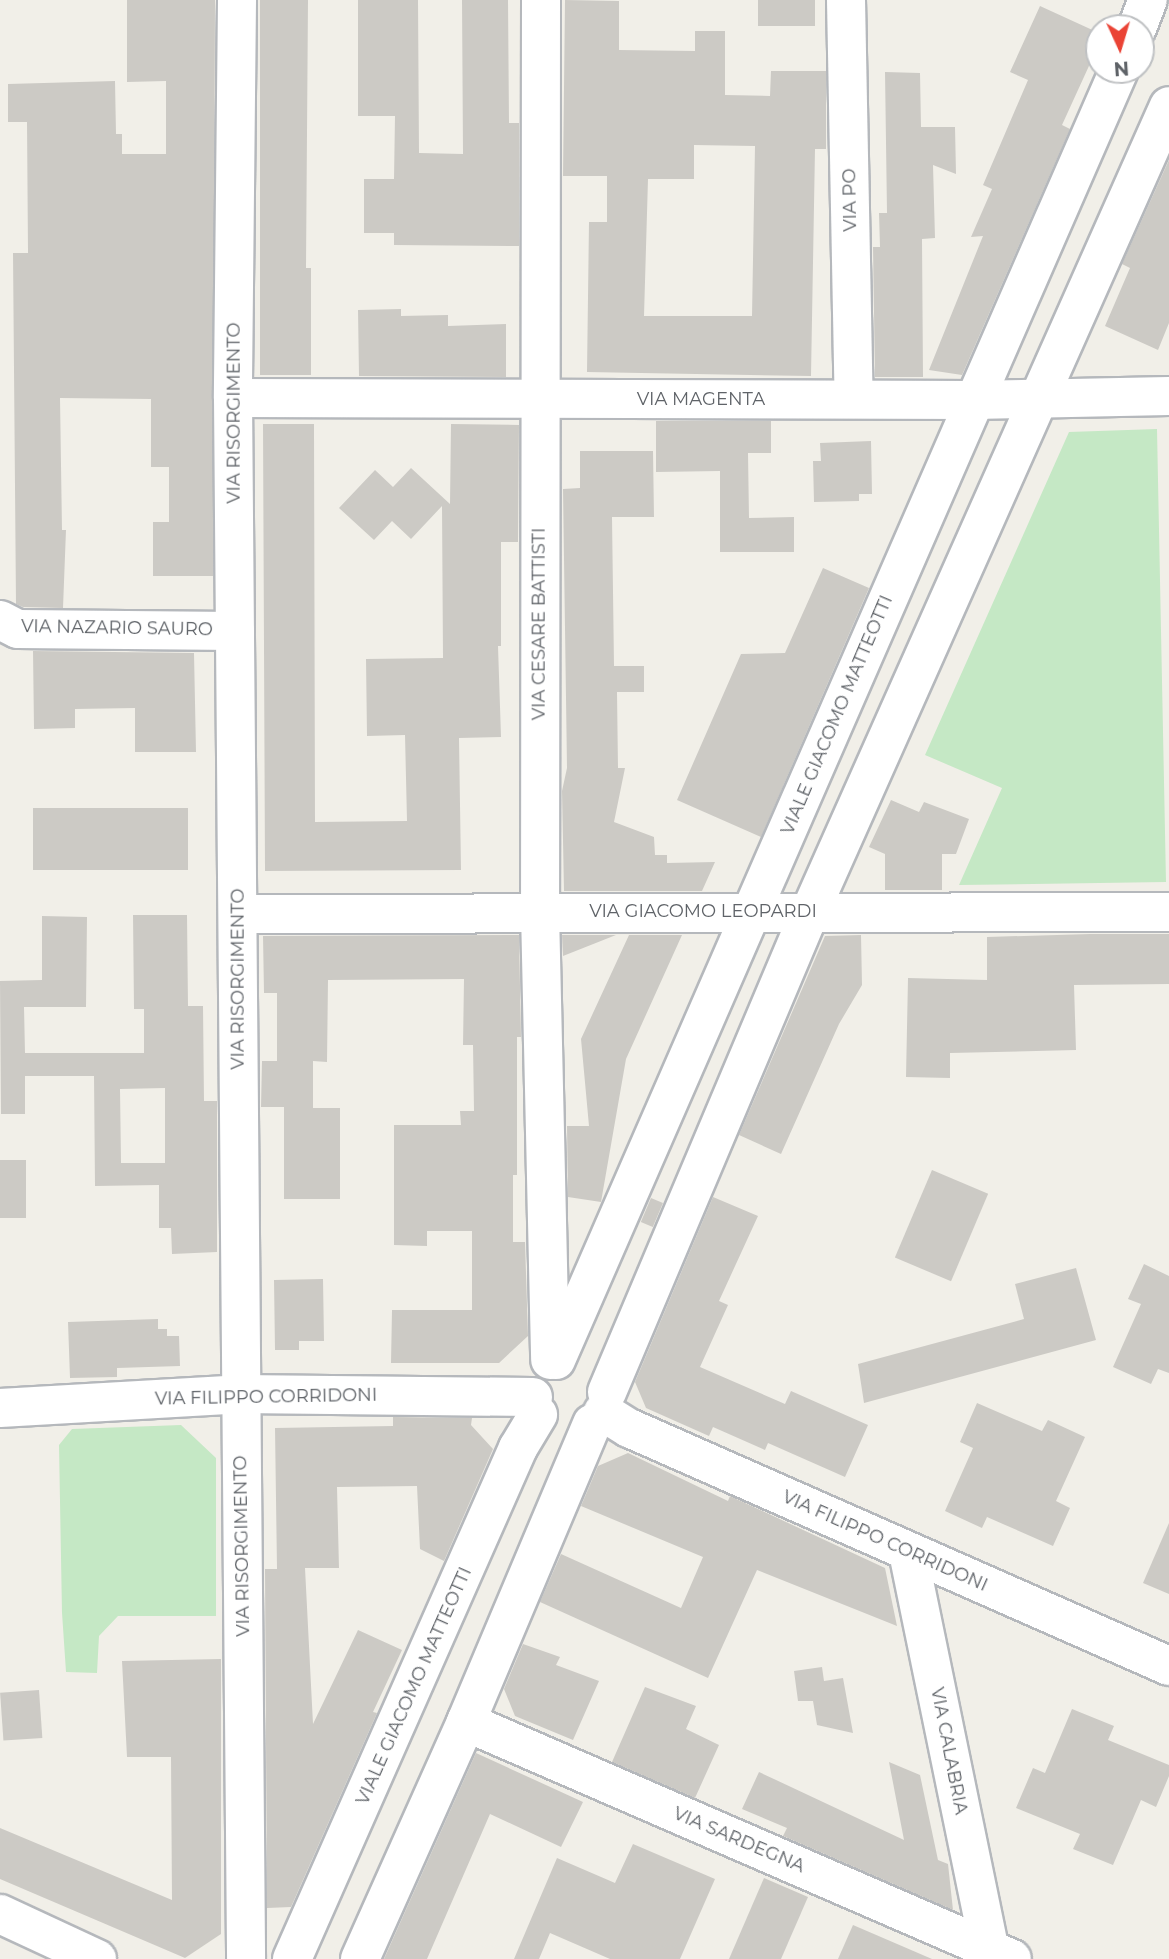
<!DOCTYPE html>
<html>
<head>
<meta charset="utf-8">
<style>
  body { margin:0 }
  #map { position:relative; width:1169px; height:1959px; overflow:hidden; background:#f1efe8; font-family:Montserrat,sans-serif }
  div>[style] { position:absolute }
  .green>* { inset:0; background:#c5e8c5 }
  .building>* { inset:0; background:#cccac5; transform-origin:0 0 }
  .roads { filter:drop-shadow(2px 0 #b5b8bc) drop-shadow(-2px 0 #b5b8bc) drop-shadow(0 2px #b5b8bc) drop-shadow(0 -2px #b5b8bc) }
  .minor>* { height:38px; margin:-19px; padding:0 19px; transform-origin:19px; border-radius:19px; background:#fff }
  span { translate:-50% -50%; white-space:nowrap; text-align:center; line-height:1.15; -webkit-text-stroke:5px #fff; paint-order:stroke }
  .street-label { font-size:18px; color:#5f6368 }
  .north { position:absolute; left:1085px; top:14px; width:70px; height:70px; box-sizing:border-box; background:#fff; border:2px solid #bfc1c3; border-radius:50%; rotate:176deg; font-size:19px; font-weight:700; line-height:28px; text-align:center; color:#5f6368 }
  .north::after { content:''; display:block; margin:auto; width:24px; height:32px; background:#ea4335; clip-path:polygon(50% 0,100% 100%,50% 72%,0 100%) }
</style>
</head>
<body>
<div id="map">
  <div class="green">
    <div style="clip-path:polygon(1157px 429px,1166px 882px,959px 885px,1002px 788px,925px 755px,1069px 432px)"></div>
    <div style="clip-path:polygon(181px 1425px,216px 1458px,216px 1616px,118px 1616px,99px 1636px,97px 1673px,66px 1672px,62px 1613px,59px 1445px,72px 1429px)"></div>
  </div>
  <div class="building">
    <div style="clip-path:polygon(127px 0,215px 0,213px 576px,153px 576px,153px 522px,169px 522px,169px 467px,151px 467px,151px 399px,60px 398px,62px 530px,66px 530px,63px 608px,23px 607px,16px 604px,13px 253px,28px 253px,27px 122px,8px 122px,8px 84px,115px 81px,116px 134px,122px 134px,122px 154px,166px 154px,166px 81px,127px 82px)"></div>
    <div style="clip-path:polygon(260px 0,308px 0,306px 268px,311px 268px,311px 375px,260px 375px)"></div>
    <div style="clip-path:polygon(358px 0,418px 0,419px 153px,463px 154px,462px 0,508px 0,509px 123px,519px 123px,519px 246px,394px 245px,394px 233px,364px 233px,364px 179px,394px 179px,395px 116px,358px 116px)"></div>
    <div style="clip-path:polygon(evenodd,565px 0,619px 1px,619px 50px,695px 51px,695px 31px,725px 31px,725px 95px,770px 96px,771px 71px,826px 71px,826px 149px,815px 149px,811px 376px,587px 372px,589px 222px,607px 222px,607px 176px,563px 176px,565px 0,694px 145px,755px 146px,752px 316px,644px 316px,648px 179px,694px 179px,694px 145px)"></div>
    <div style="left:758px;top:0;width:57px;height:26px"></div>
    <div style="clip-path:polygon(1040px 6px,1099px 33px,1099px 44px,1062px 125px,1070px 129px,962px 375px,929px 370px,983px 236px,971px 237px,992px 189px,983px 185px,1028px 80px,1010px 72px)"></div>
    <div style="clip-path:polygon(885px 72px,920px 73px,921px 127px,955px 127px,956px 174px,933px 165px,935px 238px,922px 239px,923px 377px,875px 377px,873px 247px,880px 247px,879px 213px,887px 213px)"></div>
    <div style="clip-path:polygon(1169px 160px,1169px 323px,1158px 350px,1105px 326px,1130px 268px,1122px 264px)"></div>
    <div style="clip-path:polygon(401px 309px,401px 316px,448px 315px,448px 326px,506px 324px,506px 377px,359px 376px,358px 310px)"></div>
    <div style="clip-path:polygon(656px 421px,771px 421px,771px 453px,748px 453px,749px 518px,794px 517px,794px 552px,720px 552px,720px 471px,656px 472px)"></div>
    <div style="clip-path:polygon(263px 424px,314px 424px,315px 822px,407px 821px,405px 735px,367px 736px,366px 659px,443px 658px,442px 506px,411px 539px,392px 521px,374px 540px,339px 508px,375px 470px,393px 487px,411px 468px,450px 504px,451px 424px,519px 425px,518px 542px,501px 542px,501px 646px,498px 646px,501px 737px,459px 738px,461px 870px,265px 871px)"></div>
    <div style="clip-path:polygon(871px 441px,872px 494px,859px 494px,859px 501px,814px 502px,813px 461px,821px 461px,820px 443px)"></div>
    <div style="clip-path:polygon(580px 451px,653px 451px,654px 517px,612px 517px,614px 666px,644px 666px,644px 692px,617px 692px,618px 768px,625px 768px,614px 822px,654px 837px,655px 855px,667px 855px,667px 863px,715px 862px,702px 891px,564px 891px,562px 791px,567px 768px,563px 489px,580px 488px)"></div>
    <div style="clip-path:polygon(823px 568px,869px 588px,761px 837px,677px 800px,741px 654px,785px 653px)"></div>
    <div style="clip-path:polygon(33px 651px,194px 653px,196px 752px,135px 752px,135px 708px,75px 709px,75px 728px,34px 729px)"></div>
    <div style="clip-path:polygon(891px 800px,919px 812px,924px 802px,969px 819px,956px 854px,942px 854px,942px 890px,885px 890px,885px 854px,869px 847px)"></div>
    <div style="left:33px;top:808px;width:155px;height:62px"></div>
    <div style="clip-path:polygon(evenodd,133px 915px,187px 915px,188px 1006px,203px 1006px,204px 1101px,217px 1101px,217px 1252px,172px 1254px,171px 1228px,159px 1228px,159px 1185px,95px 1186px,94px 1076px,25px 1076px,25px 1114px,1px 1114px,0 981px,42px 980px,42px 916px,87px 917px,86px 1007px,24px 1007px,25px 1053px,144px 1053px,144px 1009px,134px 1009px,133px 915px,165px 1088px,165px 1163px,121px 1163px,120px 1089px,165px 1088px)"></div>
    <div style="clip-path:polygon(1090px 934px,1169px 934px,1169px 984px,1074px 985px,1076px 1050px,950px 1053px,950px 1078px,906px 1077px,908px 978px,987px 980px,987px 937px)"></div>
    <div style="clip-path:polygon(519px 935px,521px 1037px,517px 1037px,517px 1175px,513px 1175px,513px 1242px,525px 1242px,528px 1336px,499px 1363px,391px 1363px,392px 1310px,472px 1310px,472px 1231px,427px 1231px,427px 1246px,394px 1245px,394px 1125px,461px 1125px,460px 1111px,474px 1111px,473px 1045px,463px 1045px,464px 979px,328px 980px,327px 1062px,313px 1061px,313px 1108px,340px 1108px,340px 1199px,284px 1199px,284px 1107px,261px 1107px,262px 1061px,277px 1061px,277px 993px,264px 993px,263px 936px)"></div>
    <div style="clip-path:polygon(562px 935px,616px 935px,563px 956px)"></div>
    <div style="clip-path:polygon(629px 935px,682px 935px,626px 1059px,601px 1202px,568px 1197px,567px 1126px,589px 1126px,581px 1039px)"></div>
    <div style="clip-path:polygon(861px 935px,862px 985px,839px 1024px,781px 1154px,739px 1135px,825px 936px)"></div>
    <div style="left:0;top:1160px;width:26px;height:58px"></div>
    <div style="left:932px;top:1170px;width:61px;height:95px;rotate:23deg"></div>
    <div style="clip-path:polygon(713px 1197px,758px 1216px,719px 1301px,728px 1305px,700px 1367px,785px 1404px,791px 1391px,868px 1425px,845px 1477px,768px 1443px,765px 1450px,713px 1427px,709px 1436px,646px 1408px,635px 1382px)"></div>
    <div style="left:651px;top:1198px;width:13px;height:26px;rotate:23deg"></div>
    <div style="clip-path:polygon(1144px 1264px,1169px 1276px,1169px 1373px,1158px 1369px,1151px 1384px,1113px 1367px,1141px 1304px,1128px 1299px)"></div>
    <div style="clip-path:polygon(1076px 1268px,1096px 1340px,864px 1403px,858px 1364px,1024px 1319px,1015px 1284px)"></div>
    <div style="clip-path:polygon(323px 1279px,324px 1341px,299px 1341px,299px 1350px,275px 1350px,274px 1280px)"></div>
    <div style="clip-path:polygon(158px 1319px,158px 1329px,167px 1329px,167px 1336px,179px 1336px,180px 1366px,117px 1368px,117px 1377px,70px 1378px,68px 1322px)"></div>
    <div style="clip-path:polygon(977px 1403px,1042px 1431px,1048px 1420px,1085px 1437px,1056px 1501px,1070px 1508px,1053px 1546px,987px 1517px,982px 1528px,945px 1511px,973px 1448px,960px 1442px)"></div>
    <div style="clip-path:polygon(393px 1417px,472px 1418px,471px 1425px,493px 1449px,444px 1561px,420px 1549px,417px 1486px,337px 1487px,339px 1568px,305px 1568px,313px 1724px,358px 1630px,402px 1650px,373px 1712px,377px 1713px,291px 1907px,267px 1908px,265px 1569px,277px 1569px,275px 1428px,393px 1426px)"></div>
    <div style="clip-path:polygon(628px 1453px,728px 1501px,730px 1496px,885px 1568px,897px 1626px,757px 1570px,708px 1678px,540px 1602px,561px 1554px,681px 1608px,703px 1557px,581px 1506px,598px 1466px)"></div>
    <div style="clip-path:polygon(1169px 1523px,1169px 1594px,1143px 1583px)"></div>
    <div style="clip-path:polygon(523px 1644px,560px 1657px,556px 1665px,599px 1681px,573px 1740px,515px 1716px,504px 1689px)"></div>
    <div style="clip-path:polygon(221px 1659px,221px 1934px,185px 1958px,0 1879px,0 1828px,172px 1900px,171px 1757px,127px 1757px,122px 1661px)"></div>
    <div style="clip-path:polygon(822px 1667px,824px 1681px,843px 1678px,853px 1733px,817px 1725px,813px 1701px,798px 1701px,794px 1671px)"></div>
    <div style="clip-path:polygon(645px 1687px,696px 1706px,686px 1729px,719px 1745px,695px 1798px,612px 1762px)"></div>
    <div style="left:39px;top:1690px;width:48px;height:39px;rotate:86deg"></div>
    <div style="clip-path:polygon(1072px 1709px,1114px 1726px,1108px 1740px,1169px 1765px,1169px 1776px,1156px 1807px,1141px 1800px,1113px 1865px,1073px 1849px,1080px 1834px,1016px 1808px,1033px 1768px,1045px 1773px)"></div>
    <div style="clip-path:polygon(476px 1753px,583px 1802px,561px 1847px,490px 1814px,427px 1959px,384px 1959px)"></div>
    <div style="clip-path:polygon(889px 1762px,920px 1775px,938px 1860px,948px 1864px,953px 1910px,783px 1836px,787px 1828px,742px 1809px,759px 1772px,904px 1840px)"></div>
    <div style="clip-path:polygon(633px 1844px,715px 1879px,680px 1959px,610px 1959px,550px 1933px,539px 1959px,514px 1959px,557px 1858px,615px 1883px)"></div>
    <div style="clip-path:polygon(764px 1878px,808px 1897px,781px 1959px,729px 1959px)"></div>
    <div style="clip-path:polygon(853px 1925px,932px 1959px,838px 1959px)"></div>
  </div>
  <div class="roads">
    <div class="minor">
      <div style="left:237px;top:0;width:398px;rotate:90.6deg"></div>
      <div style="left:233px;top:398px;width:1561px;rotate:89.52deg"></div>
      <div style="left:541px;top:0;width:912px;rotate:90.06deg"></div>
      <div style="left:540px;top:912px;width:448px;rotate:88.7deg"></div>
      <div style="left:846px;top:0;width:399px;rotate:88.9deg"></div>
      <div style="left:1137px;top:28px;width:30px;rotate:-69deg"></div>
      <div style="left:233px;top:398px;width:740px;rotate:0.15deg"></div>
      <div style="left:973px;top:400px;width:196px;rotate:-1.2deg"></div>
      <div style="left:0;top:620px;width:20px;rotate:27deg"></div>
      <div style="left:18px;top:629px;width:217px;rotate:0.5deg"></div>
      <div style="left:238px;top:914px;width:931px;rotate:-0.12deg"></div>
      <div style="left:556px;top:1360px;width:1408px;rotate:-66.42deg"></div>
      <div style="left:607px;top:1392px;width:521px;rotate:-67.08deg"></div>
      <div style="left:810px;top:912px;width:882px;rotate:-65.99deg"></div>
      <div style="left:0;top:1408px;width:240px;rotate:-3.3deg"></div>
      <div style="left:240px;top:1394px;width:293px;rotate:0.6deg"></div>
      <div style="left:603px;top:1412px;width:31px;rotate:32deg"></div>
      <div style="left:629px;top:1428px;width:590px;rotate:23.79deg"></div>
      <div style="left:908px;top:1552px;width:406px;rotate:78.4deg"></div>
      <div style="left:466px;top:1722px;width:595px;rotate:23.46deg"></div>
      <div style="left:0;top:1914px;width:107px;rotate:24.9deg"></div>
      <div style="left:292px;top:1959px;width:559px;rotate:-66.14deg"></div>
      <div style="left:518px;top:1448px;width:39px;rotate:-59deg"></div>
      <div style="left:360px;top:1959px;width:260px;rotate:-65.9deg"></div>
      <div style="left:466px;top:1722px;width:324px;rotate:-67.1deg"></div>
    </div>
  </div>
  <div class="street-label">
    <span style="left:850px;top:200px;rotate:-91deg">VIA PO</span>
    <span style="left:701px;top:399px">VIA MAGENTA</span>
    <span style="left:234px;top:413px;rotate:-90deg">VIA RISORGIMENTO</span>
    <span style="left:539px;top:624px;rotate:-90deg">VIA CESARE BATTISTI</span>
    <span style="left:117px;top:628px;rotate:1deg">VIA NAZARIO SAURO</span>
    <span style="left:837px;top:715px;rotate:-67deg">VIALE GIACOMO MATTEOTTI</span>
    <span style="left:703px;top:911px">VIA GIACOMO LEOPARDI</span>
    <span style="left:238px;top:979px;rotate:-90deg">VIA RISORGIMENTO</span>
    <span style="left:266px;top:1397px;rotate:-1deg">VIA FILIPPO CORRIDONI</span>
    <span style="left:885px;top:1541px;rotate:24deg">VIA FILIPPO CORRIDONI</span>
    <span style="left:242px;top:1546px;rotate:-91deg">VIA RISORGIMENTO</span>
    <span style="left:414px;top:1686px;rotate:-66deg">VIALE GIACOMO MATTEOTTI</span>
    <span style="left:949px;top:1751px;rotate:79deg">VIA CALABRIA</span>
    <span style="left:739px;top:1840px;rotate:23deg">VIA SARDEGNA</span>
  </div>
  <div class="north">N</div>
</div>
</body>
</html>
